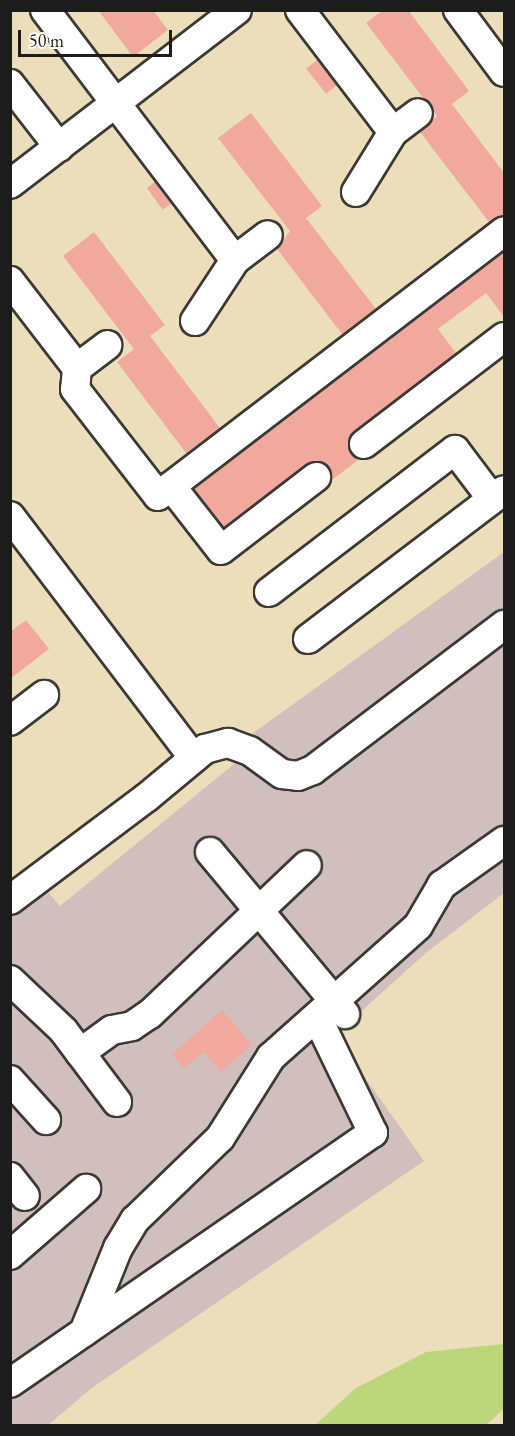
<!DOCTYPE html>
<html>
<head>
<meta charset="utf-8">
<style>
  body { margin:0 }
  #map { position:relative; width:515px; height:1436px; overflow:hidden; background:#ecdeba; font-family:"EB Garamond",serif }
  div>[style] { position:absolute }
  .industrial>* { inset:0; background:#d1bfbd }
  .green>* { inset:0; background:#bcd67b }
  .building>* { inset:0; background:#f2a99d; transform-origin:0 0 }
  .roads { filter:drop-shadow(2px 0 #3b3934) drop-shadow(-2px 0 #3b3934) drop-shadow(0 2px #3b3934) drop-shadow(0 -2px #3b3934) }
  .minor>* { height:28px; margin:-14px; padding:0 14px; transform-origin:14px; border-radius:14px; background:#fff }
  span { translate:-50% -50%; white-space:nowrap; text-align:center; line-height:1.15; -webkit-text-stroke:4.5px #fdfcf7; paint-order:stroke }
  .frame { position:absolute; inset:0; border:12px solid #1c1c1c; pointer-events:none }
  .scale { position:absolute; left:18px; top:30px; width:154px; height:27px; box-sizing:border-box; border:3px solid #1c1c1c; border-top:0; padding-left:8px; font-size:18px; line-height:21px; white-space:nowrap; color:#1c1c1c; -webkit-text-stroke:4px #fdfcf7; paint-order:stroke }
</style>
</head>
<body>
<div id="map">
  <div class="industrial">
    <div style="clip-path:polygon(504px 552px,504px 893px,427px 952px,335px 1035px,424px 1161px,93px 1387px,48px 1425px,11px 1426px,11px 908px,41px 884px,60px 906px,250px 751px,249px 736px)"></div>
  </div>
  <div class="green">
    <div style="clip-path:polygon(504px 1344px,504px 1409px,486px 1425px,315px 1425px,356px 1388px,426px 1352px)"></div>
  </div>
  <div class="building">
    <div style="clip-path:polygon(98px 10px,153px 10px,168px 30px,133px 57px)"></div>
    <div style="clip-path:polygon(383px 10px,408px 10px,469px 91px,452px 104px,504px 173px,504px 215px,489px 222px,420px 132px,437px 116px,366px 23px)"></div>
    <div style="left:317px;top:60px;width:32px;height:14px;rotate:51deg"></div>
    <div style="clip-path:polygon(251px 113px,322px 206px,306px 218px,376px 309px,342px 334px,277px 249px,290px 231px,218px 138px)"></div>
    <div style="left:155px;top:182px;width:27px;height:10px;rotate:54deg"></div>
    <div style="clip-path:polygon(94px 232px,165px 325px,150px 336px,220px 428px,186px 453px,117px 362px,134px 349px,63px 256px)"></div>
    <div style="clip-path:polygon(504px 251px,504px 317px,486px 293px,438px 329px,456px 353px,349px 437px,348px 448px,358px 460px,332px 480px,329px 467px,323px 462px,306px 464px,224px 527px,194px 489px)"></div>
    <div style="clip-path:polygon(26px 620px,49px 649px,10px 679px,10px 632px)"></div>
    <div style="clip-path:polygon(222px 1010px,252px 1045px,221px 1072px,204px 1052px,184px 1068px,172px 1054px)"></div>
  </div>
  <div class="roads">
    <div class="minor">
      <div style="left:45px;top:10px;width:314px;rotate:52.8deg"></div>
      <div style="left:235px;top:260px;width:41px;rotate:-37.1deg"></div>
      <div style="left:300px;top:10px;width:153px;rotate:52.7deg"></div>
      <div style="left:393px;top:132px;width:31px;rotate:-37deg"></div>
      <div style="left:458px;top:10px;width:77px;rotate:53.4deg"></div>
      <div style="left:10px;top:84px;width:80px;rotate:52.1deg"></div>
      <div style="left:10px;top:184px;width:286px;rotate:-37.5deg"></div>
      <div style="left:356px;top:192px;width:70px;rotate:-58.3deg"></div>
      <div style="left:10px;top:281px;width:110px;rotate:52.4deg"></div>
      <div style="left:77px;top:368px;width:21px;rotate:95deg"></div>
      <div style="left:75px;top:389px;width:135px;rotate:52.2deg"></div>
      <div style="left:158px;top:496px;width:436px;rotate:-37.4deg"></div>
      <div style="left:195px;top:321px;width:73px;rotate:-56.7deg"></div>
      <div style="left:77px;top:368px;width:38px;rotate:-37deg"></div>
      <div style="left:364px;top:444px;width:176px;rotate:-37.4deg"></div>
      <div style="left:171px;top:486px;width:81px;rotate:52deg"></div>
      <div style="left:221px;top:550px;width:120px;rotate:-37.5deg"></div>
      <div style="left:10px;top:516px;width:304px;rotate:52.8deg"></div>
      <div style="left:269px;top:592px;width:234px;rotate:-37.4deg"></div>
      <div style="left:455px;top:450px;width:61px;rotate:52.9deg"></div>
      <div style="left:308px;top:639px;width:246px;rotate:-37.2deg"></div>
      <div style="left:10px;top:721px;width:43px;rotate:-37.4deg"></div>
      <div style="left:210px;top:852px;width:211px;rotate:50.2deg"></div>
      <div style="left:10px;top:900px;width:170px;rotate:-36.9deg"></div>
      <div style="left:146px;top:798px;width:77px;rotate:-39.7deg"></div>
      <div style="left:205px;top:749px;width:24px;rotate:-15deg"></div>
      <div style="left:228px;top:743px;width:23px;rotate:20deg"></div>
      <div style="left:250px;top:751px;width:39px;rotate:36deg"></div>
      <div style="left:282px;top:774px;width:16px;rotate:7deg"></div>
      <div style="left:298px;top:776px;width:16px;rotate:-22deg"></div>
      <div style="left:313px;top:770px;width:240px;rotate:-37.2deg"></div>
      <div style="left:10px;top:980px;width:73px;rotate:43.3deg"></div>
      <div style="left:63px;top:1030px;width:90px;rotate:53.1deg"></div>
      <div style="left:80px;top:1053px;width:39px;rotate:-36deg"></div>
      <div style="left:112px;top:1030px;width:20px;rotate:-11deg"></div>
      <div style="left:132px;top:1026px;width:22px;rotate:-34deg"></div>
      <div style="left:150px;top:1014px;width:216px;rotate:-43.5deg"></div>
      <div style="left:10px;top:1080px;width:54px;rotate:48deg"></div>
      <div style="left:10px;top:1177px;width:24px;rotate:52deg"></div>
      <div style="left:10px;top:1255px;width:101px;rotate:-41deg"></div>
      <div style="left:84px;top:1332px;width:91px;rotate:-68deg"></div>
      <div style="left:118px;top:1248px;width:33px;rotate:-59deg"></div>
      <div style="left:135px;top:1220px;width:118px;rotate:-44deg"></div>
      <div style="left:220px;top:1138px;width:96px;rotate:-57.8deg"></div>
      <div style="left:271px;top:1057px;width:197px;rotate:-41.7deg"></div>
      <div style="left:418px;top:926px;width:48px;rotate:-59.7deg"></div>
      <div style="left:442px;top:885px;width:76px;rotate:-35.4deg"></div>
      <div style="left:10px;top:1383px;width:441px;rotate:-34.6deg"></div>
      <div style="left:373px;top:1133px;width:129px;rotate:-115.8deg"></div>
    </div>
  </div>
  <div class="frame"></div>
  <div class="scale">50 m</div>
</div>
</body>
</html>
